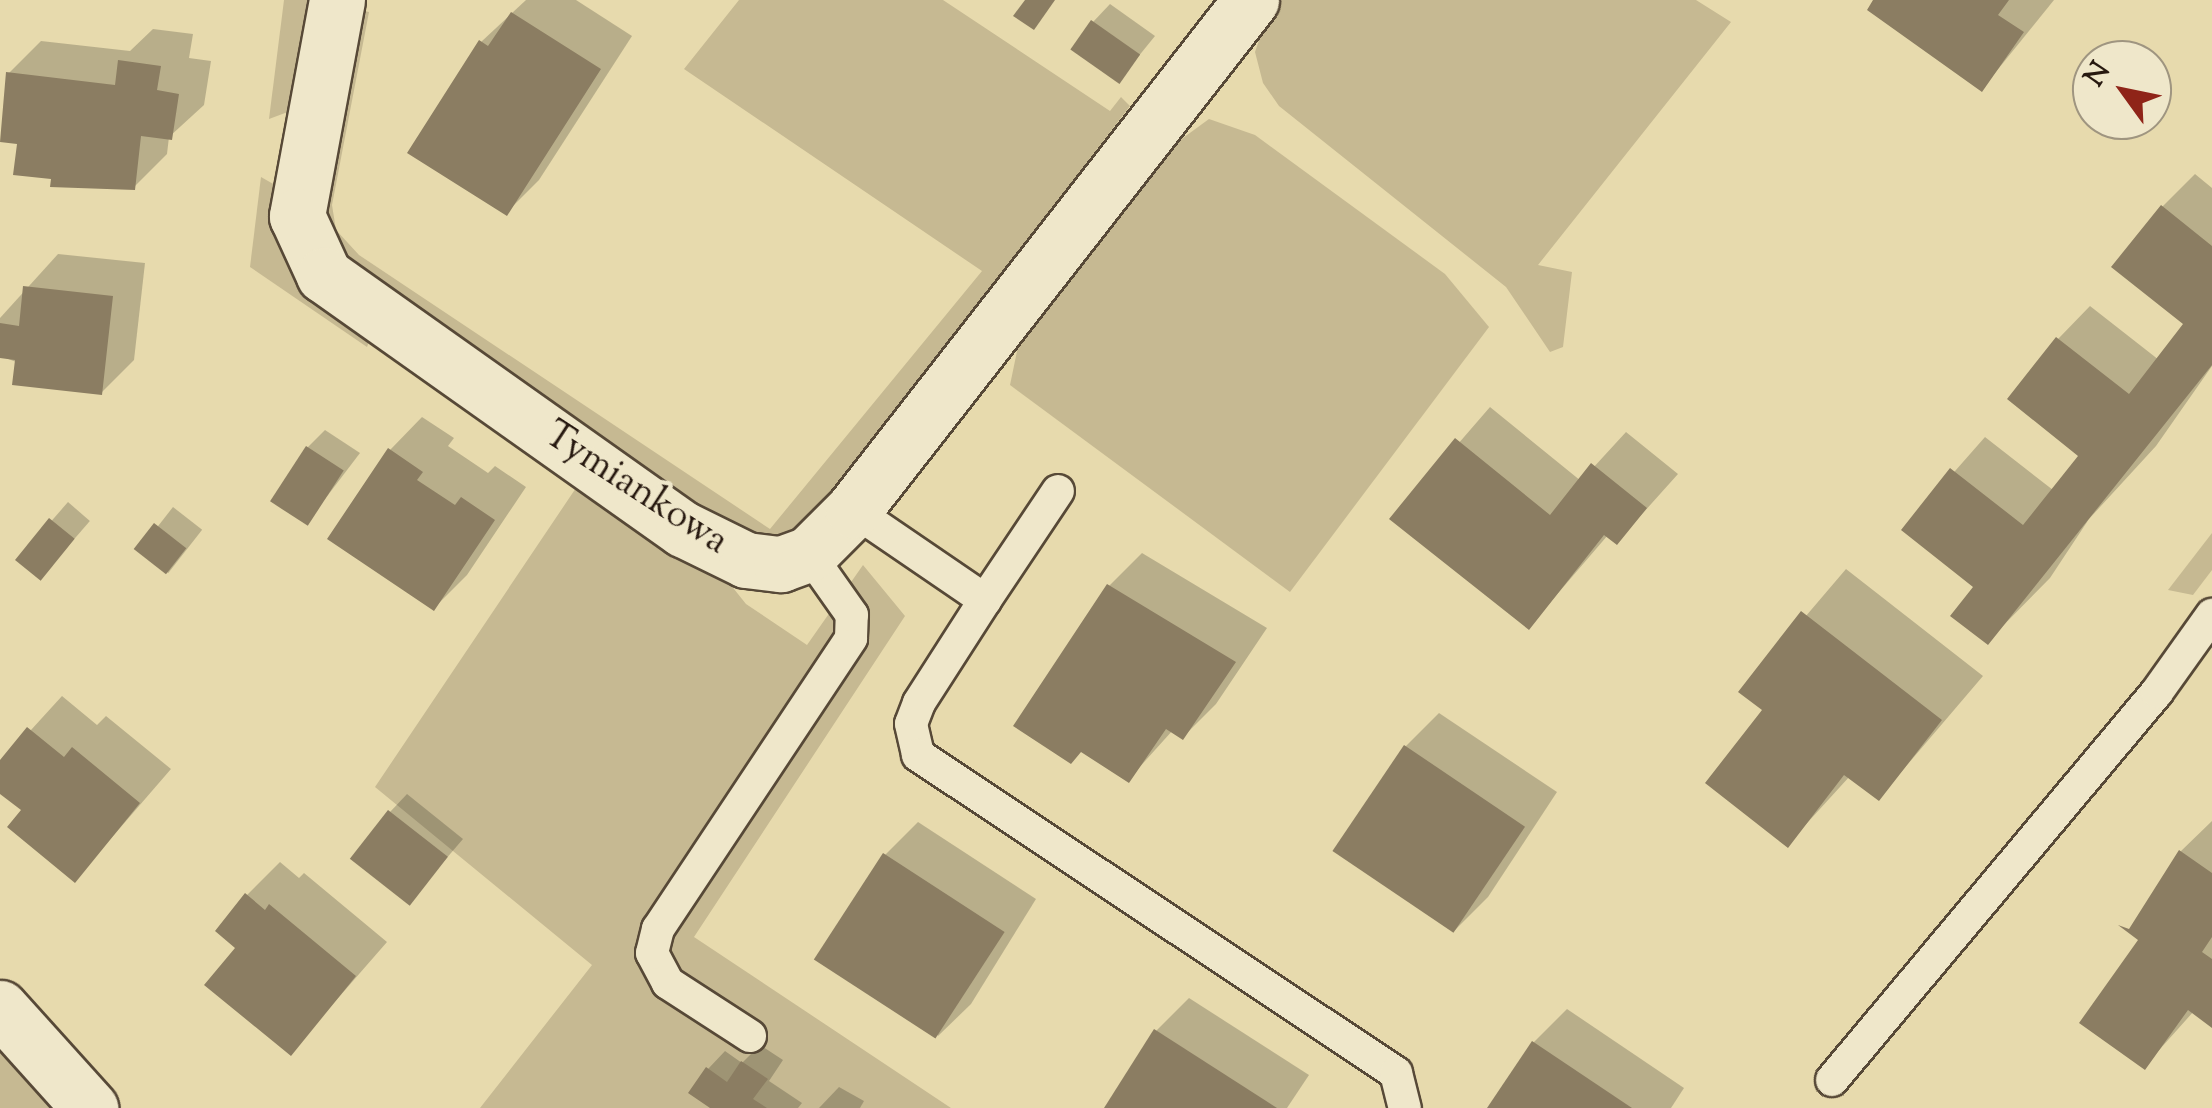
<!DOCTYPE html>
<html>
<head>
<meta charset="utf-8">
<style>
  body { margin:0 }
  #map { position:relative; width:2212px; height:1108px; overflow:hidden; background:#e7daad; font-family:"Sorts Mill Goudy",serif }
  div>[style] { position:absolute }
  .green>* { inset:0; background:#c6b992 }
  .shadow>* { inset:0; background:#0003; transform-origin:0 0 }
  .building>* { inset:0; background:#8b7d62; transform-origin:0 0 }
  .roads { filter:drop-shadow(2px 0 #574937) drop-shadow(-2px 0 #574937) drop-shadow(0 2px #574937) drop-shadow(0 -2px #574937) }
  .lane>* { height:32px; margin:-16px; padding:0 16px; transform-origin:16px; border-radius:16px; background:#efe7ca }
  .street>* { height:55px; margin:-27.5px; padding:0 27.5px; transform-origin:27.5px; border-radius:27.5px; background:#efe7ca }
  span { translate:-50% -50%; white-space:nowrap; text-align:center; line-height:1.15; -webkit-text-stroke:9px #efe7ca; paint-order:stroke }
  .street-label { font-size:38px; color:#271910 }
  .north { position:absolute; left:2072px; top:40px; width:100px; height:100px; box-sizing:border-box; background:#efe7ca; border:2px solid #9f9580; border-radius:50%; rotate:303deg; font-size:28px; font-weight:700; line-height:40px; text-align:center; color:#271910 }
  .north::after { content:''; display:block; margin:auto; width:35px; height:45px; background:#8f2418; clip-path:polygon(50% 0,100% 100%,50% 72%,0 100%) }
</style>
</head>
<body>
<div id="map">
  <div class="green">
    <div style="clip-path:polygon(284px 0,311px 0,293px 110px,269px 119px)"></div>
    <div style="clip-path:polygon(739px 0,943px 0,1110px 111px,1121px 97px,1130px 106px,823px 508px,794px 534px,776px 539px,739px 529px,524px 393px,339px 256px,323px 218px,355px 9px,369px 12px,332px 205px,336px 230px,359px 255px,770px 529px,982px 271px,684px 69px)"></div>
    <div style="clip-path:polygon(1282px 0,1696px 0,1731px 22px,1538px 265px,1572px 272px,1563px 347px,1550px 352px,1506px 287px,1279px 106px,1263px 83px,1255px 52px,1266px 20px)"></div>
    <div style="clip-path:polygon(1209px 119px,1255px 135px,1445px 274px,1489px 327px,1290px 592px,1010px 385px,1020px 337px,1146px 165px)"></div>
    <div style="clip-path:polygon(261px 177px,282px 189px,371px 336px,367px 347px,250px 267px)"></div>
    <div style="clip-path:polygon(582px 479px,726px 579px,746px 604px,807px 645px,863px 565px,905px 616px,694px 937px,951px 1108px,480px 1108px,592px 965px,375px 787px)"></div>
    <div style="clip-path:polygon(2212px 533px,2212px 570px,2193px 595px,2168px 590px)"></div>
    <div style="clip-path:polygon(0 1037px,63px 1108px,0 1108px)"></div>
  </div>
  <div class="shadow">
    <div style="clip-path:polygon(526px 0,576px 0,632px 36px,539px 180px,506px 213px,481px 42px)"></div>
    <div style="clip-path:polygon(1876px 0,2054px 0,1982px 89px)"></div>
    <div style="clip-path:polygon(1110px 4px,1155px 36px,1120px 79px,1093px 22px)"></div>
    <div style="clip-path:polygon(153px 29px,193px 34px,189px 58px,211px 61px,204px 105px,169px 137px,167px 154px,134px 187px,53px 177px,20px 142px,8px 74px,41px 41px,130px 51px)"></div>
    <div style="clip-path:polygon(2195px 174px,2212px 188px,2212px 366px,2156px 446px,2089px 519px,2050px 578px,1988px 641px,1980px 584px,1904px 529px,1985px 437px,2053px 490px,2084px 451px,2058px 339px,2090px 306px,2159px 360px,2190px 320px,2162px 207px)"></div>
    <div style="clip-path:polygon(58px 254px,145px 263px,134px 360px,101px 393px,0 356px,0 318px)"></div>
    <div style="clip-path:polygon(1490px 407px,1581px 481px,1626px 432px,1678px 474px,1617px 542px,1608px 535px,1529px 627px,1393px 519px)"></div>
    <div style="clip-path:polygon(422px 417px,454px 438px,448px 446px,488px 473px,495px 466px,526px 487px,467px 575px,434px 608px,390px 450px)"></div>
    <div style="clip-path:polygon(325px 430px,360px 453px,306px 524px,308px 447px)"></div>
    <div style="left:68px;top:502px;width:29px;height:76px;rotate:41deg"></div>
    <div style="left:173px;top:507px;width:37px;height:55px;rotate:38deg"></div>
    <div style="clip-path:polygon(1142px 553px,1267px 628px,1216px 704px,1183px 737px,1173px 730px,1128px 780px,1109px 586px)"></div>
    <div style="clip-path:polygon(1846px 569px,1983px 676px,1879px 798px,1850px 776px,1788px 844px,1765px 709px,1742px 691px)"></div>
    <div style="clip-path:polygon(62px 696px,97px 725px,106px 716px,171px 769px,75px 880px,24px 810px,0 790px,0 764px)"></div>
    <div style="clip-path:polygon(1439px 713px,1557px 792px,1488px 897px,1455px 930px,1337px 851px,1406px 746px)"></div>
    <div style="clip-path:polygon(407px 794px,463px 839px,409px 902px,390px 812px)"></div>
    <div style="clip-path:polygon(2212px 821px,2212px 1025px,2194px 1011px,2144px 1067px,2142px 940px,2130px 931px,2181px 851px)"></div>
    <div style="clip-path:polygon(918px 822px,1036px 899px,971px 1004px,938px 1036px,885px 855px)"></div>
    <div style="clip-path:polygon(280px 862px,299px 878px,304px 873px,387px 942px,291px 1052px,247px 895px)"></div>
    <div style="clip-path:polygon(1189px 998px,1309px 1075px,1287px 1108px,1107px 1108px,1156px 1031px)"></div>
    <div style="clip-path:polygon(1567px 1009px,1684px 1088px,1671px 1108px,1490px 1108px,1534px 1042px)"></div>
    <div style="clip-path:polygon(760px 1045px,783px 1060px,769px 1081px,802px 1103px,798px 1108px,715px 1108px,708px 1069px,725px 1051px,742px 1063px)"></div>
    <div style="clip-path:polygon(839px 1087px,864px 1101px,860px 1108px,819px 1108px)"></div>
  </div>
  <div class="building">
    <div style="clip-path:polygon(1025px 0,1055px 0,1034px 30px,1013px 16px)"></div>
    <div style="clip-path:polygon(1873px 0,2009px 0,1998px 15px,2024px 32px,1982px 92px,1867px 10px)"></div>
    <div style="clip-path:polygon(511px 12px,601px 69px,507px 216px,407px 153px,479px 40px,488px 46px)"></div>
    <div style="left:1091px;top:20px;width:60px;height:36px;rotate:35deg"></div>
    <div style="clip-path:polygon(118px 60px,161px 66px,157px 90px,179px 94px,172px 140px,141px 136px,135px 190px,50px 187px,51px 179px,13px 175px,17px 144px,0 142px,6px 72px,115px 85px)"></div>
    <div style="clip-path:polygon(2161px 205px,2212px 246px,2212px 365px,1988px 645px,1950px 616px,1973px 587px,1901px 530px,1950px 468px,2023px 525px,2078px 456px,2007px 399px,2056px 337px,2129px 394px,2183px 324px,2111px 267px)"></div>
    <div style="clip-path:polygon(23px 286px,113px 296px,102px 395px,12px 385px,15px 360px,0 358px,0 323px,19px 326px)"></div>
    <div style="clip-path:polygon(1455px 438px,1550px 515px,1591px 463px,1647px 508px,1617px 545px,1604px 535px,1529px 630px,1389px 519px)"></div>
    <div style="left:306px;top:446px;width:45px;height:66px;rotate:33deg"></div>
    <div style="clip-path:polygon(388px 448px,423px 472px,417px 480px,455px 505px,461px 497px,495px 520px,434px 611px,327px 539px)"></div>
    <div style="left:49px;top:518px;width:33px;height:54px;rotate:39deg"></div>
    <div style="left:154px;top:523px;width:41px;height:33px;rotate:38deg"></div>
    <div style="clip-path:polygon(1107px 584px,1236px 662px,1183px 740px,1166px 729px,1129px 783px,1081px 752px,1071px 764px,1013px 726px)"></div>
    <div style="clip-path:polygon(1801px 611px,1942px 720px,1879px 801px,1844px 775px,1788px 848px,1705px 783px,1762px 710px,1738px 692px)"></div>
    <div style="clip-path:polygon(27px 727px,64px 757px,72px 747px,140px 803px,75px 883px,7px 827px,21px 810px,0 794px,0 760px)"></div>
    <div style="left:1404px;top:745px;width:146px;height:128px;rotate:34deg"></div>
    <div style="left:388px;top:810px;width:76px;height:62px;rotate:38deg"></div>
    <div style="clip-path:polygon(2179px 850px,2212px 873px,2212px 937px,2202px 952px,2212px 959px,2212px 1028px,2188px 1010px,2145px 1070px,2079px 1023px,2138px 940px,2118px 925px,2129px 929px)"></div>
    <div style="left:883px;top:853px;width:145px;height:127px;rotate:33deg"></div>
    <div style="clip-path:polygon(245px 893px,265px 910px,269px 904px,356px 976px,291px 1056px,204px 985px,235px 948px,215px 931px)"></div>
    <div style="clip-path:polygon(1154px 1029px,1277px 1108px,1104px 1108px)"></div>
    <div style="clip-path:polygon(1532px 1041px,1632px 1108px,1487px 1108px)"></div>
    <div style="clip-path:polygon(741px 1061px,768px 1079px,753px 1099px,767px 1108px,710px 1108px,688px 1093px,706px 1067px,727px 1082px)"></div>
  </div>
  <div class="roads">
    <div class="lane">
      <div style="left:853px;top:510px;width:160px;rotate:34.3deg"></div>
      <div style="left:985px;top:600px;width:122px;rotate:122.7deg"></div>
      <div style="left:919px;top:703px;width:22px;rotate:111deg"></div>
      <div style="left:911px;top:724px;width:32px;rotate:77deg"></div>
      <div style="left:918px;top:755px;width:574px;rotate:33.63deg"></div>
      <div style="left:1396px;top:1073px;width:36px;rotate:76deg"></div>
      <div style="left:985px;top:600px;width:131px;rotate:-56.2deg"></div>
      <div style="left:750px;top:1036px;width:98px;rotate:-147.1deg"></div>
      <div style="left:668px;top:983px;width:34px;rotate:-118deg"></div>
      <div style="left:652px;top:953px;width:25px;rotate:-76deg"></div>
      <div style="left:658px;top:929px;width:349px;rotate:-56.4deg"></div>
      <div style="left:851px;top:638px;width:23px;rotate:-88deg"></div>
      <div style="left:852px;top:615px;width:75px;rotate:-125.2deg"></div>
      <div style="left:1832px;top:1080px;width:506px;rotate:-50.05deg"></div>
      <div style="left:2157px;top:692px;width:95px;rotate:-54.5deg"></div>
    </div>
    <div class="street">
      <div style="left:337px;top:0;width:220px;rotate:100.5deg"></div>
      <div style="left:297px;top:216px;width:65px;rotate:65.4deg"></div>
      <div style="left:324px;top:275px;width:440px;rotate:35.3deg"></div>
      <div style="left:683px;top:529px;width:70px;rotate:26.2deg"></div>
      <div style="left:746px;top:560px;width:35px;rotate:7deg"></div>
      <div style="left:781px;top:564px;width:30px;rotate:-20deg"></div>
      <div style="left:809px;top:554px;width:62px;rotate:-45deg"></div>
      <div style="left:853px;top:510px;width:647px;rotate:-52.03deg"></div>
      <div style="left:0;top:1008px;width:135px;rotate:48deg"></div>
    </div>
  </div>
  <div class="street-label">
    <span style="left:635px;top:490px;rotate:33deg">Tymiankowa</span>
  </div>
  <div class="north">N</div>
</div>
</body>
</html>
